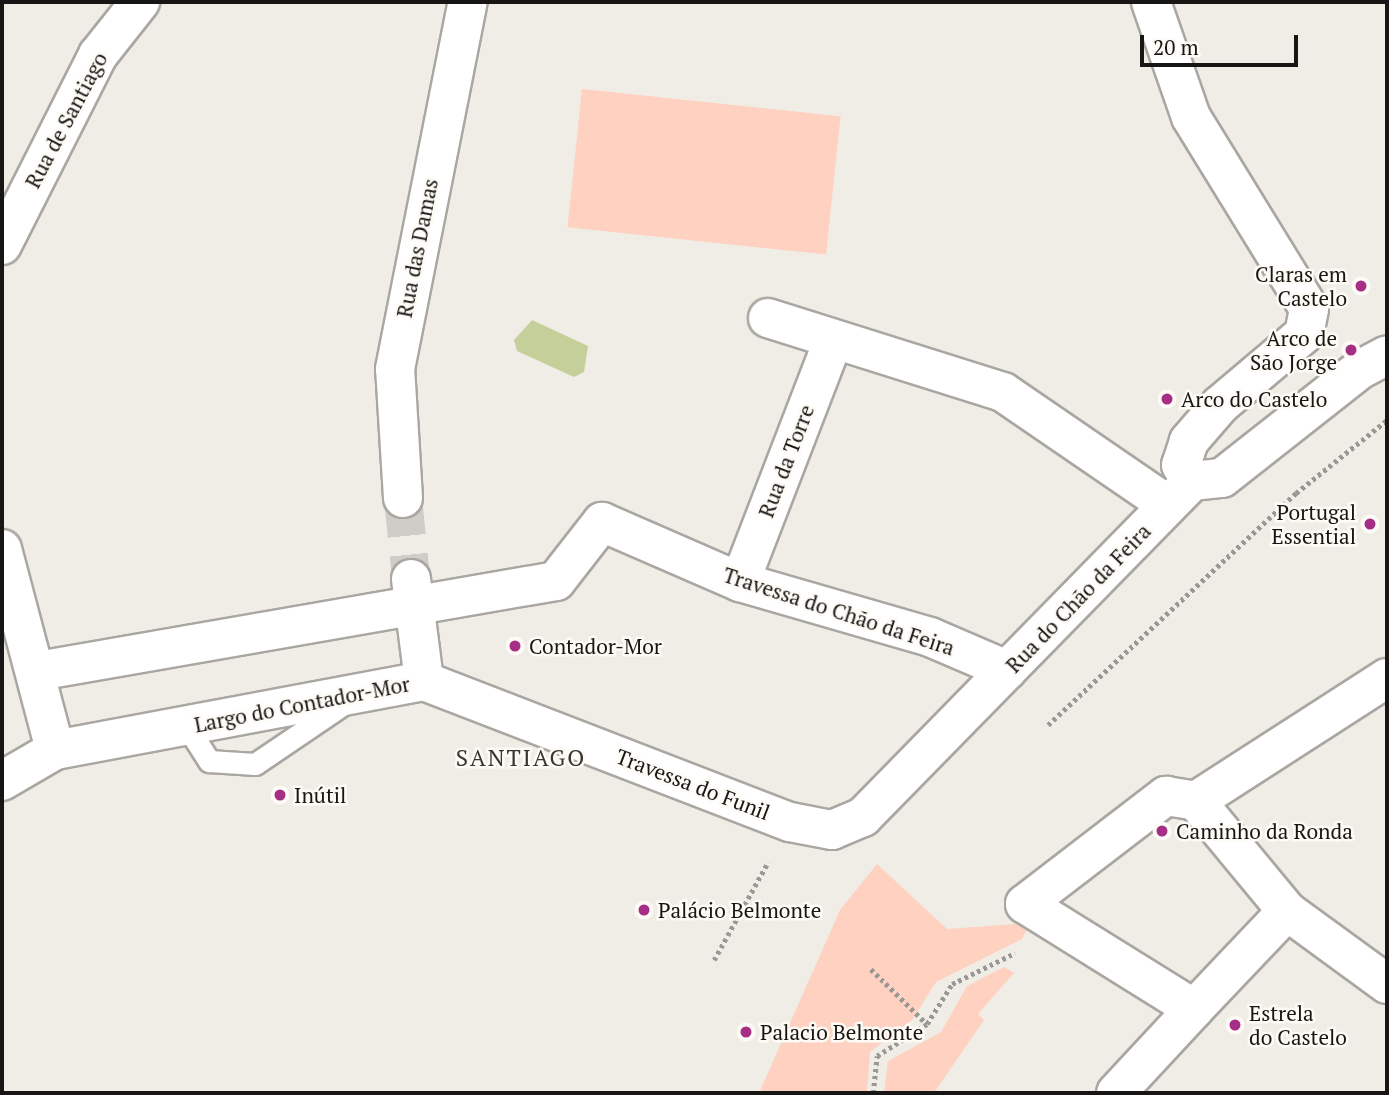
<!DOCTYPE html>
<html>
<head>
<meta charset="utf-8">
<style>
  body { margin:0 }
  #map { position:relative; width:1389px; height:1095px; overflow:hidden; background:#f0ede7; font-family:"PT Serif",serif }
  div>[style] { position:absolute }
  .green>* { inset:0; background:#fed1c1; transform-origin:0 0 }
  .water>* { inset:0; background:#c4cf99 }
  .street-tunnel>* { height:38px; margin-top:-19px; transform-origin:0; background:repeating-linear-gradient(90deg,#cfcdc7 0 38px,transparent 0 57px) }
  .path>* { height:4.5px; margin-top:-2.25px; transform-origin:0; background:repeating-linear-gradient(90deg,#9a9894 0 3.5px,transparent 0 7px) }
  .roads { filter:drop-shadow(2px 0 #aaa7a2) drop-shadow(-2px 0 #aaa7a2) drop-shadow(0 2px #aaa7a2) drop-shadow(0 -2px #aaa7a2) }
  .lane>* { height:21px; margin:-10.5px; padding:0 10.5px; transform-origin:10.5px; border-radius:10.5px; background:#fff }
  .street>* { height:38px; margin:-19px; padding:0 19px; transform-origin:19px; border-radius:19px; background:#fff }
  .dots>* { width:19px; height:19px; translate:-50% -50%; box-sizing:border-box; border:4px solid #fefaf5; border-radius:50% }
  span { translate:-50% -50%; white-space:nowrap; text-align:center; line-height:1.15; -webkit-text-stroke:5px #fefaf5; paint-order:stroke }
  .street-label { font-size:21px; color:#171614 }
  .poi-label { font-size:21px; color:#171614 }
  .right { translate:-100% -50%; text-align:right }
  .left { translate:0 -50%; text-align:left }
  .neighbourhood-label { font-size:23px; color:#383631; letter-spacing:2px }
  .frame { position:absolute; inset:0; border:4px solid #171614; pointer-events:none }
  .scale { position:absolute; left:1140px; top:35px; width:158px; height:32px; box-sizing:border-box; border:4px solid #171614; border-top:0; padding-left:9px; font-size:21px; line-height:24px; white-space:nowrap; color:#171614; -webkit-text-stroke:5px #fefaf5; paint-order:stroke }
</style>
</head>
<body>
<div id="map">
  <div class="green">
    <div style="left:582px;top:89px;width:260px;height:139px;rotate:6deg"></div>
    <div style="clip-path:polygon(877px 864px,947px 929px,1030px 923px,1022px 939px,936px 982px,913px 1019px,870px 1052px,867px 1093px,759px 1093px,840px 910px)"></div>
    <div style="clip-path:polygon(1004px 967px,1014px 973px,978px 1014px,984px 1020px,934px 1093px,884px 1093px,888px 1061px,941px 1032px,967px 986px)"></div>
  </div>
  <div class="water">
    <div style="clip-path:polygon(532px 320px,588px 346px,584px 372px,574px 377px,517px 351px,514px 340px)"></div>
  </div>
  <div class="street-tunnel">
    <div style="left:403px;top:498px;width:80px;rotate:84.3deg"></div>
  </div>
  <div class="path">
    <div style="left:1048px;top:725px;width:340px;rotate:-43.1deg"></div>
    <div style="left:1296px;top:493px;width:117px;rotate:-38.7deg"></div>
    <div style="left:714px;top:960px;width:112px;rotate:-61.1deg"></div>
    <div style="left:871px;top:969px;width:78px;rotate:44.5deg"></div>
    <div style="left:873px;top:1093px;width:37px;rotate:-84deg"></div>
    <div style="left:877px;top:1056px;width:59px;rotate:-32.6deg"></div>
    <div style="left:927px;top:1024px;width:47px;rotate:-58deg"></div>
    <div style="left:952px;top:984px;width:70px;rotate:-26.2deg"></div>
  </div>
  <div class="roads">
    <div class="lane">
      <div style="left:186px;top:725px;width:43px;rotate:57.4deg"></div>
      <div style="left:209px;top:761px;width:46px;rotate:3.7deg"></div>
      <div style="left:255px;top:764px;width:105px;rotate:-34.1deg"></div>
    </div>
    <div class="street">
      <div style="left:1151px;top:2px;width:122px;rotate:70.8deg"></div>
      <div style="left:1191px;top:117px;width:225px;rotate:58.4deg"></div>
      <div style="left:1309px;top:309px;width:25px;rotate:101deg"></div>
      <div style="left:1304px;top:334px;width:110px;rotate:139.8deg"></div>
      <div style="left:1220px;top:405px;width:48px;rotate:130.7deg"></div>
      <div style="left:1189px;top:441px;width:25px;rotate:108deg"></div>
      <div style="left:1181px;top:465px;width:19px;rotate:55deg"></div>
      <div style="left:2px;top:245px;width:213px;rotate:-63.2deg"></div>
      <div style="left:98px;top:55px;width:68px;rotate:-51.6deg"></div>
      <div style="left:768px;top:318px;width:246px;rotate:17.5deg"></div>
      <div style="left:1003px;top:392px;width:200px;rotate:34.4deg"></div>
      <div style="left:1363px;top:368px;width:27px;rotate:-28deg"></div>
      <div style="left:1192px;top:481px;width:30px;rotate:-6deg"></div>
      <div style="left:1222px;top:478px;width:173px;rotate:-38.2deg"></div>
      <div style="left:403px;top:498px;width:129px;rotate:-93.5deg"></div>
      <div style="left:395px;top:369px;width:374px;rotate:-78.8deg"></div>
      <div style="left:2px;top:549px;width:208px;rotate:75.2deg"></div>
      <div style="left:55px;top:750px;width:375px;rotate:-10.6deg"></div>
      <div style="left:411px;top:579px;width:103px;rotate:82.7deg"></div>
      <div style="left:740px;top:582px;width:258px;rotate:-68.9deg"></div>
      <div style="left:38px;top:671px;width:526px;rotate:-9.86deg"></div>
      <div style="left:556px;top:581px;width:75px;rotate:-52.1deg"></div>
      <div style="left:602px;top:522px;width:150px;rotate:23.5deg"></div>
      <div style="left:740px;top:582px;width:198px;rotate:16.1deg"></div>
      <div style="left:930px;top:637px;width:84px;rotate:23.2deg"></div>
      <div style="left:424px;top:681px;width:392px;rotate:21.1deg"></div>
      <div style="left:790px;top:822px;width:43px;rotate:10.8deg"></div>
      <div style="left:832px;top:830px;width:34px;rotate:-23deg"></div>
      <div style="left:863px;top:817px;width:470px;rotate:-45.6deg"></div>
      <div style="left:2px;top:781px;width:61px;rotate:-30.3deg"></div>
      <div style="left:1196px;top:801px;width:143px;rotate:50.4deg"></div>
      <div style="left:1287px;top:911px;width:124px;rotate:36.1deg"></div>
      <div style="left:1194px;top:1009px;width:135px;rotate:-46.5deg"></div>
      <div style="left:1116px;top:1093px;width:115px;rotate:-47.1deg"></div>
      <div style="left:1194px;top:1009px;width:199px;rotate:-148.1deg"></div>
      <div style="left:1025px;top:904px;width:178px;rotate:-37.5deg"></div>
      <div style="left:1166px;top:796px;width:30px;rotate:9deg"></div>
      <div style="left:1196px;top:801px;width:227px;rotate:-32.8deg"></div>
    </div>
  </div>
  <div class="dots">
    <div style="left:1361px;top:286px;background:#a62e85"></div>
    <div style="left:1351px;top:350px;background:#a62e85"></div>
    <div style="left:1167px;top:399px;background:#a62e85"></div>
    <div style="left:1370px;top:524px;background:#a62e85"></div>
    <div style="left:515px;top:646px;background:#a62e85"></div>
    <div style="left:280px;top:795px;background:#a62e85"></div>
    <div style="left:1162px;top:831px;background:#a62e85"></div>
    <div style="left:644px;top:910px;background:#a62e85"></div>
    <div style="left:1235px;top:1025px;background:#a62e85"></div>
    <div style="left:746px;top:1032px;background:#a62e85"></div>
  </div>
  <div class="street-label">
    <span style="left:66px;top:120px;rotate:-62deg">Rua de Santiago</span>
    <span style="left:417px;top:248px;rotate:-79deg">Rua das Damas</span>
    <span style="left:786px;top:461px;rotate:-69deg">Rua da Torre</span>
    <span style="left:1078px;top:598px;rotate:-46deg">Rua do Chão da Feira</span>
    <span style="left:839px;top:611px;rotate:18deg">Travessa do Chão da Feira</span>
    <span style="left:302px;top:704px;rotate:-11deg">Largo do Contador-Mor</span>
    <span style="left:693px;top:784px;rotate:21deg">Travessa do Funil</span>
  </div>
  <div class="poi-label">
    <span class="right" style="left:1347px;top:286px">Claras em<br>Castelo</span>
    <span class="right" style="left:1337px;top:350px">Arco de<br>São Jorge</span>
    <span class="left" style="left:1181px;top:399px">Arco do Castelo</span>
    <span class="right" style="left:1356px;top:524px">Portugal<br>Essential</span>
    <span class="left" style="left:529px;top:646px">Contador-Mor</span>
    <span class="left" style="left:294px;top:795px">Inútil</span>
    <span class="left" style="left:1176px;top:831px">Caminho da Ronda</span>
    <span class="left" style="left:658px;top:910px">Palácio Belmonte</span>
    <span class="left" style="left:1249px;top:1025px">Estrela<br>do Castelo</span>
    <span class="left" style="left:760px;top:1032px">Palacio Belmonte</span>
  </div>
  <div class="neighbourhood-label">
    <span style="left:521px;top:758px">SANTIAGO</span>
  </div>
  <div class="frame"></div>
  <div class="scale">20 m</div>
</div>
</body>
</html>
